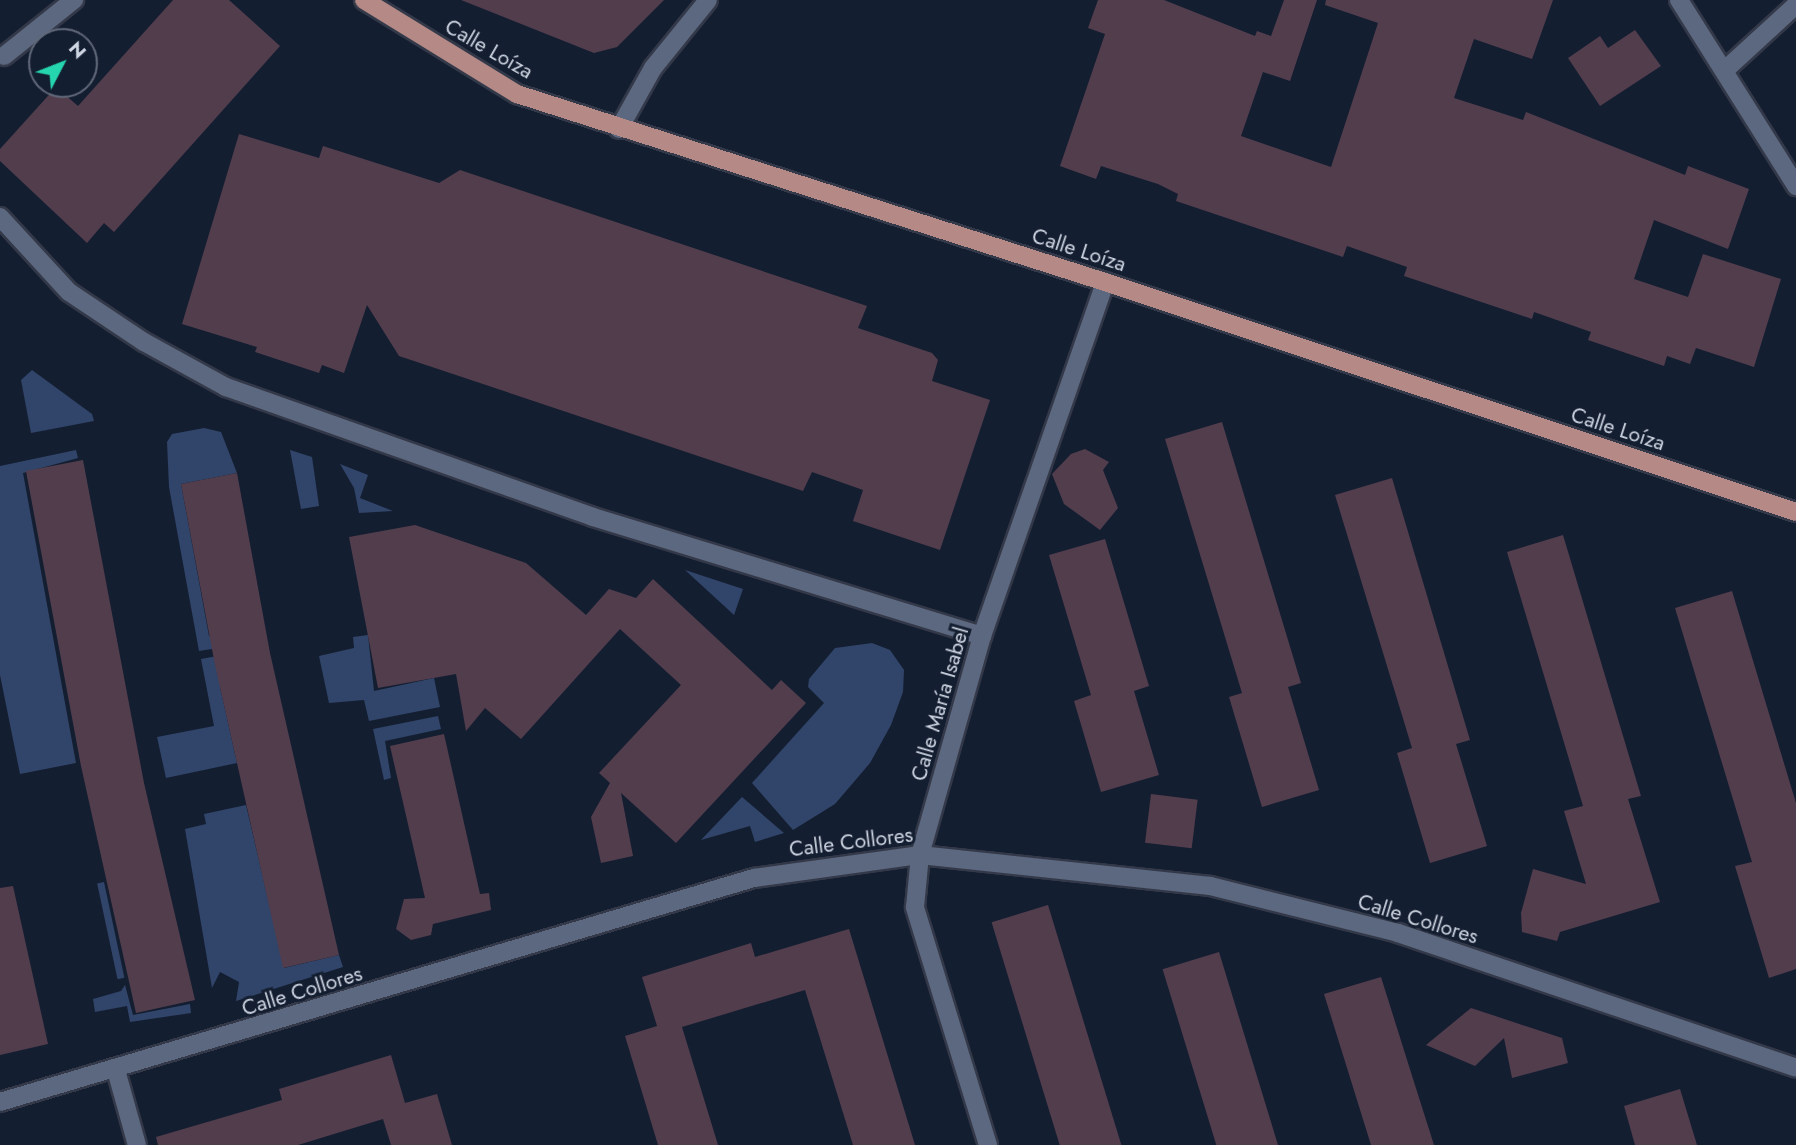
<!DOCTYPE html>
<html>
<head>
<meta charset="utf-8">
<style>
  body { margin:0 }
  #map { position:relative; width:1796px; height:1145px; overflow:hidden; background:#141e31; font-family:Jost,sans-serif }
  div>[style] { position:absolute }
  .green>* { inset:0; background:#314469; transform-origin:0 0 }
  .building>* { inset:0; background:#523d4d; transform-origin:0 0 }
  .roads { filter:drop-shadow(2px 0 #333949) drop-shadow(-2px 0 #333949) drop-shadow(0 2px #333949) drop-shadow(0 -2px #333949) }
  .street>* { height:18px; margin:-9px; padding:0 9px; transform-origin:9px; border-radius:9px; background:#5c687f }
  .primary>* { height:18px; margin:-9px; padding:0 9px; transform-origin:9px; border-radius:9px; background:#b48986 }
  span { translate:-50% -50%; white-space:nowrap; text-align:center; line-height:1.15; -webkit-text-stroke:6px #141e31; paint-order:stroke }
  .street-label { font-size:21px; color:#cfd6e3 }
  .north { position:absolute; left:28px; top:28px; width:70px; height:70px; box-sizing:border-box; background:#141e31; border:2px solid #5f6878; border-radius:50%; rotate:48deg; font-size:19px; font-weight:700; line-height:28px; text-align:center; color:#cfd6e3 }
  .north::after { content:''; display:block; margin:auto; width:24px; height:32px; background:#25d5ae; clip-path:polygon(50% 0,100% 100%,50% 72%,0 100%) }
</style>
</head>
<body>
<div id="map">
  <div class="green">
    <div style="clip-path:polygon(32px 370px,92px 414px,94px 421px,31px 433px,21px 380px)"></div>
    <div style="clip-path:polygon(204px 428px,221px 432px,237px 473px,181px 484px,209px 636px,264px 641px,199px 651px,169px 487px,167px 442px,172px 434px)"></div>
    <div style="clip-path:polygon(76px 450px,78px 458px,23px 473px,76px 763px,20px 774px,0 675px,0 466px)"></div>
    <div style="clip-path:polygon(290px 450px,312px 457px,319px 506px,301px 509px)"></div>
    <div style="clip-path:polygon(340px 464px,368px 475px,360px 498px,393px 511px,359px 513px,354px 488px)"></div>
    <div style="clip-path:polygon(685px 570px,743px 589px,734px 615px)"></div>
    <div style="clip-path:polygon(368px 635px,374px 691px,434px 678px,440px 707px,369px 721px,364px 700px,329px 703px,319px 656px,354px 648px,353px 637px)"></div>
    <div style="clip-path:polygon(872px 643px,890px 650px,904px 670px,903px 692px,891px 725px,870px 763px,835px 804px,793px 830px,752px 783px,824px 703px,808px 687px,809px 679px,835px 648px)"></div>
    <div style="clip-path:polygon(266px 647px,272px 675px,220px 687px,237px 763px,166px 778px,157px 737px,214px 726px,201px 659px)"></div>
    <div style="clip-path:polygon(438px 716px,441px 729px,385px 741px,391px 778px,384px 780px,373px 729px)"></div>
    <div style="clip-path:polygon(742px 797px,784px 833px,755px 842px,750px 826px,701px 840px)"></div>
    <div style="clip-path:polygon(246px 805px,284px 968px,339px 955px,343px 967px,236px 1001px,239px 982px,220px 972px,212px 988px,185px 829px,206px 824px,204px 814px)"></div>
    <div style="left:104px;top:882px;width:98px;height:7px;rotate:78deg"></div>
    <div style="clip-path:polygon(125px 985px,133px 1015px,190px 1004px,191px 1013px,130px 1022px,127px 1006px,95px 1012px,93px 999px,121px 991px)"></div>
  </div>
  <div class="building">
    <div style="clip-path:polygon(173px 0,229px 0,280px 46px,114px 232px,104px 223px,87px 243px,0 161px,0 149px,56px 87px,78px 106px)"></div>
    <div style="clip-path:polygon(461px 0,664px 0,617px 47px,594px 53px)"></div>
    <div style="clip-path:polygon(1098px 0,1164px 0,1255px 36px,1257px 31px,1271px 36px,1284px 0,1317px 0,1290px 81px,1263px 72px,1241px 136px,1331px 167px,1378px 23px,1325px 5px,1326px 0,1553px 0,1532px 59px,1474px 39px,1454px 98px,1523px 120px,1526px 112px,1685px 175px,1688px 166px,1749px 189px,1728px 249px,1654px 220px,1634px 279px,1688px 297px,1703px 254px,1781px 279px,1754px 367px,1696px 348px,1690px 364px,1667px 356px,1664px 366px,1588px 340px,1591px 332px,1534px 312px,1532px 319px,1404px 276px,1407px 267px,1347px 246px,1343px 257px,1176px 201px,1178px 194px,1158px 184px,1101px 166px,1096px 179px,1060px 166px,1105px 34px,1088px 28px)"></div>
    <div style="clip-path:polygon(1635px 30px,1661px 66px,1600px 106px,1568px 58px,1600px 36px,1608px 48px)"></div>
    <div style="clip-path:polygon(239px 134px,319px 158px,323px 146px,439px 183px,460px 170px,867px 306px,858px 328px,932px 353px,938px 360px,932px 381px,990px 400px,940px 550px,853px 521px,863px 490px,812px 472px,803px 491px,399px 356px,367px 305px,344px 373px,322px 365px,319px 373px,255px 352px,257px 347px,182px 324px)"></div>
    <div style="clip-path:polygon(1222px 422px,1301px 683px,1288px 687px,1319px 790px,1262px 807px,1229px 697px,1242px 693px,1165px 439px)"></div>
    <div style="clip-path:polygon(1085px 449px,1109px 462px,1103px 470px,1118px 508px,1100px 530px,1064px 504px,1052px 474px,1071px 454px)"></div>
    <div style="clip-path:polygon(83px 460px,144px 783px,195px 1000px,136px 1013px,81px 766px,26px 471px)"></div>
    <div style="clip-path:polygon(237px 473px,270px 653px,339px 955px,283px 968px,215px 665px,181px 484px)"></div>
    <div style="clip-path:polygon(1392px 478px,1470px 740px,1456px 744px,1487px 846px,1430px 863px,1397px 753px,1412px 748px,1335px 495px)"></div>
    <div style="clip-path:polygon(415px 525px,526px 563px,586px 615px,609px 589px,636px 598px,653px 579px,772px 690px,781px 680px,806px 703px,676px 843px,621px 793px,633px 856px,601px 863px,591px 817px,610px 783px,599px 773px,681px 685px,620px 629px,521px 739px,485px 708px,466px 731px,456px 674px,378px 688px,349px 537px)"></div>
    <div style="clip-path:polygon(1563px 535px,1641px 796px,1628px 799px,1660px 902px,1560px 932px,1557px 941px,1522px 932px,1521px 913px,1533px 869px,1586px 884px,1564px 811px,1583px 806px,1507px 552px)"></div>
    <div style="clip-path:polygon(1105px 539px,1149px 686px,1134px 691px,1159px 775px,1101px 792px,1074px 701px,1091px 695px,1049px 555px)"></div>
    <div style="clip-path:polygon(1732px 591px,1796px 803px,1796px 969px,1769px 978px,1735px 866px,1752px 862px,1675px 608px)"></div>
    <div style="clip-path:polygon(444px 734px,480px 894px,489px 893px,491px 910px,433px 924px,431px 935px,411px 940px,396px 929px,404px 899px,425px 898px,390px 746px)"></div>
    <div style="left:1151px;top:794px;width:47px;height:49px;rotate:7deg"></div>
    <div style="clip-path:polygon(13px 886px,48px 1044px,0 1055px,0 888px)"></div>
    <div style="left:1048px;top:905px;width:251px;height:59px;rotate:73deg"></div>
    <div style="clip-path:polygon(849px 929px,915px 1145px,853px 1145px,805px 990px,682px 1027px,718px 1145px,658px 1145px,625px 1036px,657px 1026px,642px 977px,751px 943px,755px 957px)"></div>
    <div style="left:1219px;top:952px;width:202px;height:59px;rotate:73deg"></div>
    <div style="clip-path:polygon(1381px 977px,1414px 1082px,1434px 1145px,1371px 1145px,1324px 994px)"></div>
    <div style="clip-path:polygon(1471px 1008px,1562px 1038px,1568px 1063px,1512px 1078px,1504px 1038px,1475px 1066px,1426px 1045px)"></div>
    <div style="clip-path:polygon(391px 1055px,405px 1103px,437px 1094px,452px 1145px,391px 1145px,383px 1119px,298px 1145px,158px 1145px,156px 1137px,282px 1100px,279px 1089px)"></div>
    <div style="clip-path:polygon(1680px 1089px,1697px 1145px,1635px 1145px,1624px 1106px)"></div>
  </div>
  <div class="roads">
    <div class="street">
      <div style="left:1679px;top:0;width:220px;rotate:57.8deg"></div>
      <div style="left:4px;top:56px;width:90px;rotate:-38.7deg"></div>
      <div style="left:1725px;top:70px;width:96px;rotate:-42.5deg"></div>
      <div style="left:619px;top:129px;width:70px;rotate:-60.9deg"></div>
      <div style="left:653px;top:68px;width:87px;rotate:-51deg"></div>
      <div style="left:0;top:217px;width:102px;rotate:47.4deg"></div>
      <div style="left:69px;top:292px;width:90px;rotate:33.7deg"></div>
      <div style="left:144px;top:342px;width:94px;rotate:28.8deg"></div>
      <div style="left:226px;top:387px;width:389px;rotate:19.5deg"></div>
      <div style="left:593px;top:517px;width:407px;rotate:17deg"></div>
      <div style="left:116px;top:1070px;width:78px;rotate:74.4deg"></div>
      <div style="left:0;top:1102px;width:787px;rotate:-16.55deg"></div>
      <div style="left:754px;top:878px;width:168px;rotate:-7.9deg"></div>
      <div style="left:920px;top:855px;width:292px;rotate:6.1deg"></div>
      <div style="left:1210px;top:886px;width:194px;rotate:14deg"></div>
      <div style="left:1398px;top:933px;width:420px;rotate:18.7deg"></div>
      <div style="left:988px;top:1145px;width:249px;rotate:-107.1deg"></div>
      <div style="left:915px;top:907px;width:52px;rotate:-84.5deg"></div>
      <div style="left:920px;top:855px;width:228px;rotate:-74.2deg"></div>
      <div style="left:982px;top:636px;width:375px;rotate:-70.8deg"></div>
    </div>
    <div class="primary">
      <div style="left:364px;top:0;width:180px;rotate:31.6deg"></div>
      <div style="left:517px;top:94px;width:617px;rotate:17.73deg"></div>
      <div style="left:1105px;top:282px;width:728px;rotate:18.41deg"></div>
    </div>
  </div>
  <div class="street-label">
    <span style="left:489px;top:49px;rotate:30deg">Calle Loíza</span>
    <span style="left:1079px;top:250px;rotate:18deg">Calle Loíza</span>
    <span style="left:1618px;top:429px;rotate:18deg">Calle Loíza</span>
    <span style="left:940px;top:704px;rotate:-74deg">Calle María Isabel</span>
    <span style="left:851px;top:842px;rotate:-7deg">Calle Collores</span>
    <span style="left:1418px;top:919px;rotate:17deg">Calle Collores</span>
    <span style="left:302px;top:991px;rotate:-17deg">Calle Collores</span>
  </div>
  <div class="north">N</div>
</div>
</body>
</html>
